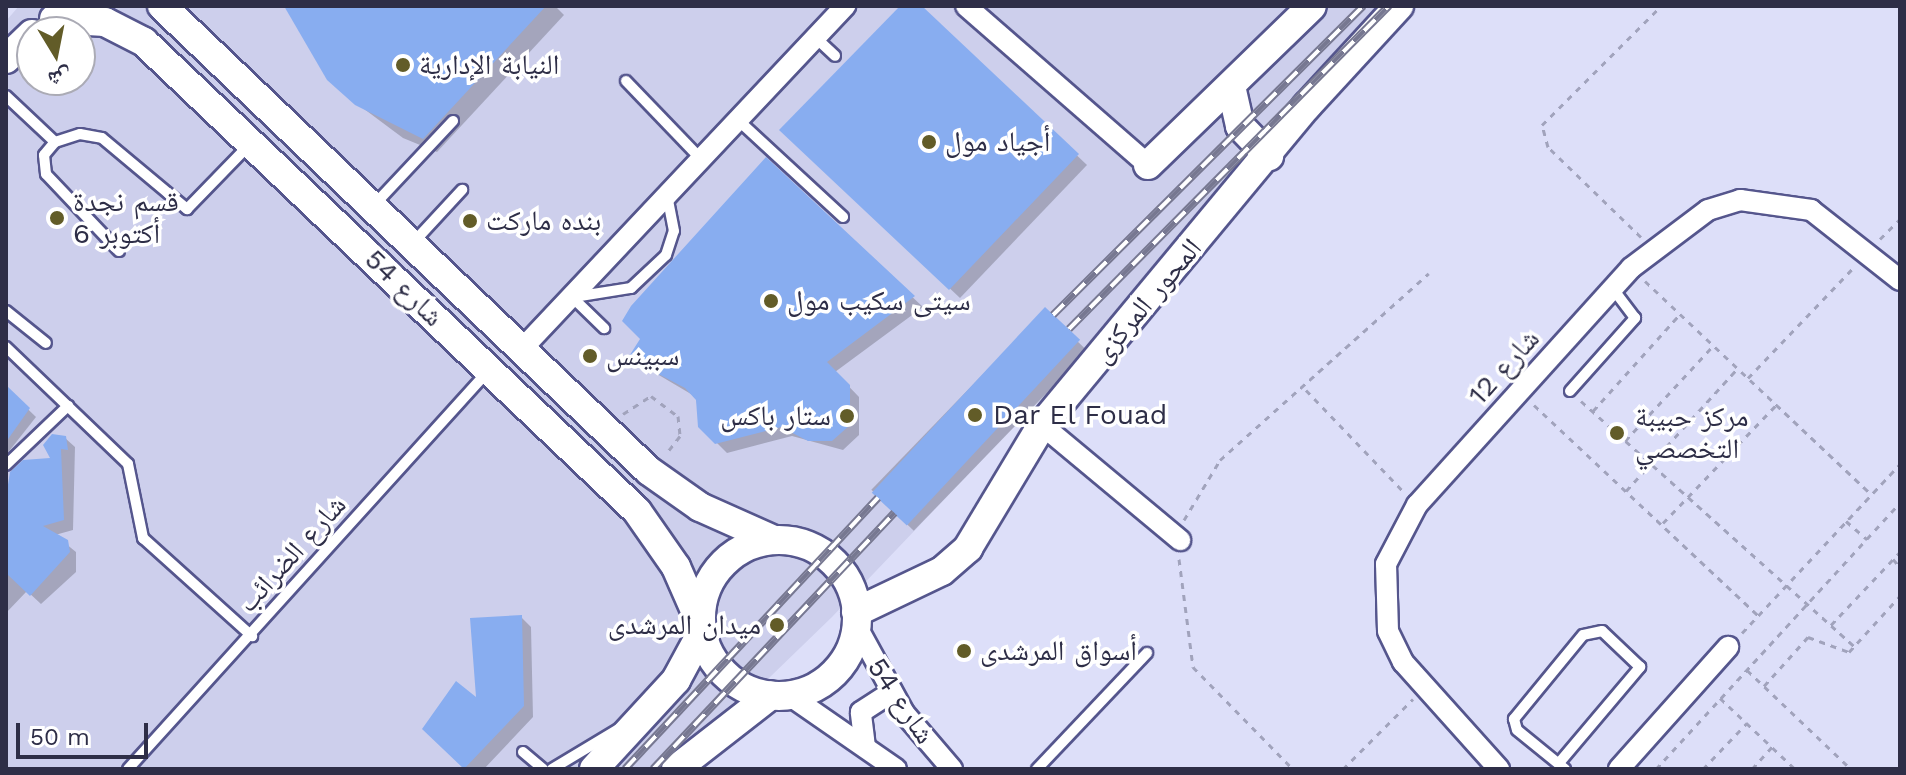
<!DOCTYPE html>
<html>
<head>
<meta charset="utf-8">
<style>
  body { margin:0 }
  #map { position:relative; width:1906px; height:775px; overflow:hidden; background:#dddff9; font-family:"Work Sans","Noto Naskh Arabic",sans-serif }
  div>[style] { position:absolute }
  .built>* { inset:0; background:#cdcfec }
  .shadow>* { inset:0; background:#0003; transform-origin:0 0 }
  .building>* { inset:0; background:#88adf0; transform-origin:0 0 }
  .path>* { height:3px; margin-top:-1.5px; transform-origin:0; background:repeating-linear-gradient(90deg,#a1a3bc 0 6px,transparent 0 12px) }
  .roads { filter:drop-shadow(2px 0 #55568d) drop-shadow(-2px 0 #55568d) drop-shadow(0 2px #55568d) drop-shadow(0 -2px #55568d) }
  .service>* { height:10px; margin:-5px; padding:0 5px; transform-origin:5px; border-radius:5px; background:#fff }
  .minor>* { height:20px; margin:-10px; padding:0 10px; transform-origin:10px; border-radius:10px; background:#fff }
  .secondary>* { height:28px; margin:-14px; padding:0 14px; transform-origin:14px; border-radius:14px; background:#fff }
  .secondary>.ring { margin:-14px; padding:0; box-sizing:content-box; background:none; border:28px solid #fff; border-radius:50% }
  .rail>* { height:8px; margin-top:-4px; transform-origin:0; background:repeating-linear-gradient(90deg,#fff 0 15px,#777891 0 30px); box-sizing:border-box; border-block:2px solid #777891 }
  .dots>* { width:22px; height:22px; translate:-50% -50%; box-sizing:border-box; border:4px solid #fff; border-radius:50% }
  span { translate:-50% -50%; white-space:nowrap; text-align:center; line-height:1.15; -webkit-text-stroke:7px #fff; paint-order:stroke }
  .poi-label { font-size:28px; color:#2e2e47 }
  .left { translate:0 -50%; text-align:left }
  .right { translate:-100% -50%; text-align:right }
  .street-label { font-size:28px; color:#2e2e47 }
  .frame { position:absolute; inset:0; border:8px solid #2e2e47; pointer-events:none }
  .north { position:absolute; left:16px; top:16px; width:80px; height:80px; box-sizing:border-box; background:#fff; border:2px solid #ababb5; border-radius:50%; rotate:170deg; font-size:22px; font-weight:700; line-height:32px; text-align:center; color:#2e2e47 }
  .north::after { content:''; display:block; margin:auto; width:28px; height:36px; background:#625c28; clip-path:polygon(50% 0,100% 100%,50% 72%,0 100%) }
  .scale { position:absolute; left:16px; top:723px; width:132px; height:36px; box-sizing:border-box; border:4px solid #2e2e47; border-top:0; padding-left:10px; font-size:24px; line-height:28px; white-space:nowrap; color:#2e2e47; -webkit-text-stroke:6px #fff; paint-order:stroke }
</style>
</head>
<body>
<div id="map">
  <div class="built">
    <div style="clip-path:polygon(evenodd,19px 6px,1416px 6px,832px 617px,675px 769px,6px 769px,6px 21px,19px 6px,32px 32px,80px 32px,80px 80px,32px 80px,32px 32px)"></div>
  </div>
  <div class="shadow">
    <div style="clip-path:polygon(286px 6px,555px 6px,564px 15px,437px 152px,403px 138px,344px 94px)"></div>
    <div style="clip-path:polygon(904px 6px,919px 6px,1087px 165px,960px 298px,784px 132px)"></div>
    <div style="clip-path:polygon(766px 160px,923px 307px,835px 372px,859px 397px,859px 435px,843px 450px,792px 436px,727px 453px,700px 426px,696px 397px,630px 358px)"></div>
    <div style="left:1045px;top:310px;width:59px;height:250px;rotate:44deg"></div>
    <div style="clip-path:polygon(6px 388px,36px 417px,6px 455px)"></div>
    <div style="clip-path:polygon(65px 438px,75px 447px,73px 530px,55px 535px,76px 552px,76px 572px,41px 604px,27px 591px,6px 613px,6px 546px)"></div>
    <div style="clip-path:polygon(521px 617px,531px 627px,533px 717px,484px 769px,467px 769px,425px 728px,478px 702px)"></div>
  </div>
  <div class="building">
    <div style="clip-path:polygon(284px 6px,546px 6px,423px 139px,355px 105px,327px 80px)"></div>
    <div style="clip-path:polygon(900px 6px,922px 6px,1079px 154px,949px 290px,779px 130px)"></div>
    <div style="clip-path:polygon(766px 157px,915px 296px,827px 362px,850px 385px,850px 425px,832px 441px,808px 441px,781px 427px,715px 444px,698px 427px,696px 400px,685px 388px,628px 358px,640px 339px,622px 321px,631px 306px)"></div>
    <div style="left:1045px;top:307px;width:48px;height:254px;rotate:43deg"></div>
    <div style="clip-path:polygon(6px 385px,30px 408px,6px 442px)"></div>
    <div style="clip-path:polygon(52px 434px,66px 436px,68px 450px,61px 449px,64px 520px,43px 526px,68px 540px,70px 552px,30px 596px,6px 573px,6px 497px,10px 472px,23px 460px,50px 458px,43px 445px)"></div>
    <div style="clip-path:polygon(522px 615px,524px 706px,464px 769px,422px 729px,456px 681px,476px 697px,470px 618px)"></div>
  </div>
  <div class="path">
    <div style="left:1641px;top:237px;width:129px;rotate:-135.9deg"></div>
    <div style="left:1548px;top:147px;width:23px;rotate:-105deg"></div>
    <div style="left:1542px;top:125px;width:168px;rotate:-45deg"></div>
    <div style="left:1880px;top:239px;width:28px;rotate:-45deg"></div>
    <div style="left:1645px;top:281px;width:311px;rotate:43.3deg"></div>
    <div style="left:1748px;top:378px;width:152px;rotate:-46.3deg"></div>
    <div style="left:1306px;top:390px;width:140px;rotate:46.2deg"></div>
    <div style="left:1581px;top:401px;width:368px;rotate:41.9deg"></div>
    <div style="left:1534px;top:405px;width:307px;rotate:43.2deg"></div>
    <div style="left:1593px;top:411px;width:130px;rotate:-48.1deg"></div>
    <div style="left:623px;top:414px;width:33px;rotate:-33deg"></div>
    <div style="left:651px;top:396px;width:34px;rotate:37deg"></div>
    <div style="left:678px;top:416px;width:20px;rotate:84deg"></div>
    <div style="left:680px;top:436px;width:23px;rotate:128deg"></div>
    <div style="left:1625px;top:441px;width:128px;rotate:-47.2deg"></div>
    <div style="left:1626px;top:491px;width:166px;rotate:-47.7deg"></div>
    <div style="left:1184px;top:520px;width:70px;rotate:-59deg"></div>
    <div style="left:1220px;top:460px;width:280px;rotate:-41.8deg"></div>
    <div style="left:1846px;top:521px;width:28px;rotate:41deg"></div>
    <div style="left:1663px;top:523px;width:163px;rotate:-46.2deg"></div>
    <div style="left:1179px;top:559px;width:109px;rotate:82.6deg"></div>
    <div style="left:1193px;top:667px;width:143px;rotate:45.6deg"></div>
    <div style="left:1893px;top:559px;width:11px;rotate:49deg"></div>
    <div style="left:1831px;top:625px;width:100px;rotate:-46.6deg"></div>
    <div style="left:1742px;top:633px;width:231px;rotate:-46.9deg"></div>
    <div style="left:1747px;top:670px;width:144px;rotate:43.6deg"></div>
    <div style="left:1764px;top:686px;width:66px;rotate:-48.1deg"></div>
    <div style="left:1808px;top:637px;width:44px;rotate:20.1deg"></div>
    <div style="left:1849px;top:652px;width:76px;rotate:-47.7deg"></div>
    <div style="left:1720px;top:698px;width:103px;rotate:43.4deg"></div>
    <div style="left:1343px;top:769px;width:99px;rotate:-45deg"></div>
    <div style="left:1656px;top:769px;width:361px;rotate:-47.5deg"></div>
    <div style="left:1703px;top:769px;width:64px;rotate:-46.3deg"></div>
    <div style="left:1752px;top:769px;width:30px;rotate:-48deg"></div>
  </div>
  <div class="roads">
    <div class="service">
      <div style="left:816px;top:38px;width:26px;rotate:43deg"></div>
      <div style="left:626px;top:81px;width:108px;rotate:46.1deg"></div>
      <div style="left:6px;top:96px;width:67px;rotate:43.2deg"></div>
      <div style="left:738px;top:120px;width:143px;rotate:42.7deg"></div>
      <div style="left:375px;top:204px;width:114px;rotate:-46.8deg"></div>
      <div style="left:412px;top:244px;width:74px;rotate:-47.2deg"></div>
      <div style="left:119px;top:251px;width:106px;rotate:-133.5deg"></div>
      <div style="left:46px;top:174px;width:19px;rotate:-96deg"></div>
      <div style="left:44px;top:155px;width:17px;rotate:-50deg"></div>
      <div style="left:55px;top:142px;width:26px;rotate:-18deg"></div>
      <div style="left:80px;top:134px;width:22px;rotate:10deg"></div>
      <div style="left:102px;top:138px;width:111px;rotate:39.9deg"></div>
      <div style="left:187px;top:209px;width:91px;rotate:-45.9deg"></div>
      <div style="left:572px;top:297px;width:45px;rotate:44.1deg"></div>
      <div style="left:574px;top:297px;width:58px;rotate:-9deg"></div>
      <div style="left:631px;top:288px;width:48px;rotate:-43.3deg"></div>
      <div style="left:666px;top:255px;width:25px;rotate:-72deg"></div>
      <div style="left:674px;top:231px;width:36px;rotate:-101deg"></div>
      <div style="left:6px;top:311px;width:51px;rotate:38.7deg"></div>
      <div style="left:6px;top:347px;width:169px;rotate:43.8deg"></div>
      <div style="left:128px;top:464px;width:76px;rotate:78.5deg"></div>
      <div style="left:143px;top:538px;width:147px;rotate:42deg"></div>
      <div style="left:1570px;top:391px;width:98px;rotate:-48.3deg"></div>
      <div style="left:1635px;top:318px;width:38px;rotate:-127deg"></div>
      <div style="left:6px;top:465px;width:86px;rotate:-43.6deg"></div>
      <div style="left:523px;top:752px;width:26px;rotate:40deg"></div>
      <div style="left:1559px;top:763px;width:126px;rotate:-49.8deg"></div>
      <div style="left:1640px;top:667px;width:52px;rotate:-136.5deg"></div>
      <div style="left:1602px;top:631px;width:19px;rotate:168deg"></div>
      <div style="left:1583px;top:635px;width:109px;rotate:129.4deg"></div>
      <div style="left:1514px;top:719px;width:11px;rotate:75deg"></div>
      <div style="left:1517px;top:730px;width:62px;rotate:39.1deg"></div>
      <div style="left:128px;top:769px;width:538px;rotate:-47.86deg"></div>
      <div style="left:552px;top:769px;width:82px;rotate:-31deg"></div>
      <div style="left:1037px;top:769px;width:160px;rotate:-46.5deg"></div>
    </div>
    <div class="minor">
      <div style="left:966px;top:6px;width:242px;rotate:41.1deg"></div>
      <div style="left:521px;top:350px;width:473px;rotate:-46.7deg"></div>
      <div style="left:1042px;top:425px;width:180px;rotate:39.8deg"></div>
      <div style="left:857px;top:627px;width:98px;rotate:61.3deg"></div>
      <div style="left:904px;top:713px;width:74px;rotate:49.4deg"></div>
      <div style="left:789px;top:695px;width:130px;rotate:34.7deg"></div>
      <div style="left:865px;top:747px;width:35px;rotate:-97deg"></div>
      <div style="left:861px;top:712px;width:37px;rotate:-33deg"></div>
      <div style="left:1499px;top:769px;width:144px;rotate:-131.9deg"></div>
      <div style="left:1403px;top:662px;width:34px;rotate:-116deg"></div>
      <div style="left:1388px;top:631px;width:67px;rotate:-91.7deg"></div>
      <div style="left:1386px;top:564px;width:67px;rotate:-62.3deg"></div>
      <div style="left:1417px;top:505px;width:319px;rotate:-47.9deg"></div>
      <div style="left:1631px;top:268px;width:96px;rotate:-37deg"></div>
      <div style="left:1708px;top:210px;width:34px;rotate:-17deg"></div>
      <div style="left:1740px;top:200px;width:72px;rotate:8deg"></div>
      <div style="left:1811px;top:210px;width:113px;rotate:38.2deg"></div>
      <div style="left:1619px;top:769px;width:164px;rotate:-48.2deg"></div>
    </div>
    <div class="secondary">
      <div style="left:162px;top:6px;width:673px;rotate:43.68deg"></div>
      <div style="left:649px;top:471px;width:62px;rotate:35.2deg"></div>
      <div style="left:700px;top:507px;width:81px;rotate:24deg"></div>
      <div style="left:54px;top:19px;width:51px;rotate:3.4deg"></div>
      <div style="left:105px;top:22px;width:44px;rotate:27.1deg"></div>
      <div style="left:144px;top:42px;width:680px;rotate:43.57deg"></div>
      <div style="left:637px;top:511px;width:68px;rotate:55.1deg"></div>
      <div style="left:676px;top:567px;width:62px;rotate:66.3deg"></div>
      <div style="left:6px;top:59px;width:36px;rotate:-44deg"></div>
      <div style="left:1231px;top:86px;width:41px;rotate:77.3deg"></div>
      <div style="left:1240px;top:126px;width:42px;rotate:46deg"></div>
      <div style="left:1148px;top:165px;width:228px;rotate:-44.1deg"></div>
      <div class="ring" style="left:701px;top:540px;width:128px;height:128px"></div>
      <div style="left:856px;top:612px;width:95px;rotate:-25.5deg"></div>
      <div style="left:942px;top:571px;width:35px;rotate:-41deg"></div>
      <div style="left:968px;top:548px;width:144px;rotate:-59deg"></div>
      <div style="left:1042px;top:425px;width:415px;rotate:-50.3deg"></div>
      <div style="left:1307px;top:106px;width:136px;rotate:-47.4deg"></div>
      <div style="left:594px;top:769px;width:121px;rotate:-47.3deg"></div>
      <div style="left:676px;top:680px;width:55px;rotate:-61.6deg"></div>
      <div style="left:676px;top:769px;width:120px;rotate:-37.9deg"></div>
    </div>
  </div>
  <div class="rail">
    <div style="left:1053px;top:315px;width:438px;rotate:-44.9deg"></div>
    <div style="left:1069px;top:329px;width:455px;rotate:-45.3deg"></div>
    <div style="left:625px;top:769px;width:371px;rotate:-47deg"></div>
    <div style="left:653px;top:769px;width:352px;rotate:-46.7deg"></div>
  </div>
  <div class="dots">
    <div style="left:403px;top:65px;background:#625c28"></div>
    <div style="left:929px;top:142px;background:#625c28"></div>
    <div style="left:57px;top:218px;background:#625c28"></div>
    <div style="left:470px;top:221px;background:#625c28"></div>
    <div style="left:771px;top:301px;background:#625c28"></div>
    <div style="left:590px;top:356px;background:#625c28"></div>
    <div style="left:975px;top:415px;background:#625c28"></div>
    <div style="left:847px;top:416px;background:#625c28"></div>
    <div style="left:1617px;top:433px;background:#625c28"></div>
    <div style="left:777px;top:625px;background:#625c28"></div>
    <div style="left:964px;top:651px;background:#625c28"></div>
  </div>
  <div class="poi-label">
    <span class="left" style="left:419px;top:65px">النيابة الإدارية</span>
    <span class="left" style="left:945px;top:142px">أجياد مول</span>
    <span class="left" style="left:73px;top:218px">قسم نجدة<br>6 أكتوبر</span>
    <span class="left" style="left:486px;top:221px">بنده ماركت</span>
    <span class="left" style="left:787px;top:301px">سيتى سكيب مول</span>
    <span class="left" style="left:606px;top:356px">سبينس</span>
    <span class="left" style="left:993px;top:415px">Dar El Fouad</span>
    <span class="right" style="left:831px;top:416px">ستار باكس</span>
    <span class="left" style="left:1635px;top:433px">مركز حبيبة<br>التخصصي</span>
    <span class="right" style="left:761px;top:625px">ميدان المرشدى</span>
    <span class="left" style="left:980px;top:651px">أسواق المرشدى</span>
  </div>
  <div class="street-label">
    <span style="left:404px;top:288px;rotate:44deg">شارع 54</span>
    <span style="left:1147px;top:301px;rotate:-50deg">المحور المركزى</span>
    <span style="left:1504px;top:367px;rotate:-48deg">شارع 12</span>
    <span style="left:292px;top:554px;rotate:-48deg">شارع الضرائب</span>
    <span style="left:901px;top:701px;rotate:56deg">شارع 54</span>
  </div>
  <div class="frame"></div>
  <div class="north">ش</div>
  <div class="scale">50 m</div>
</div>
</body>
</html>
